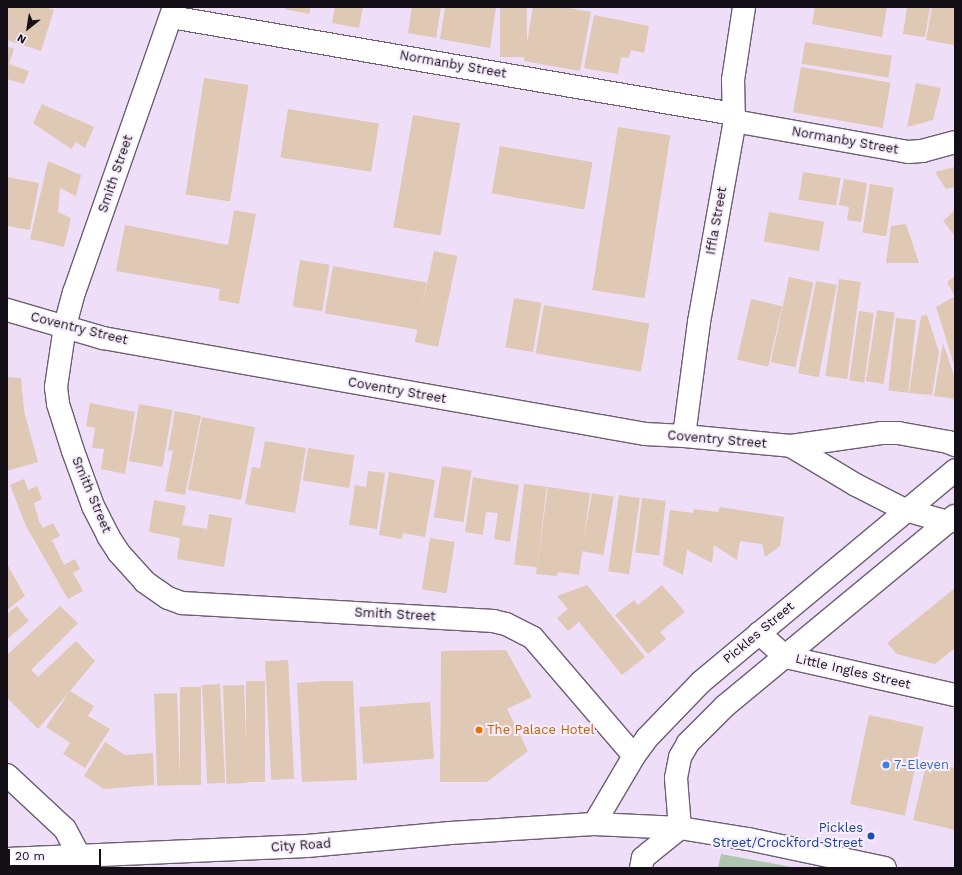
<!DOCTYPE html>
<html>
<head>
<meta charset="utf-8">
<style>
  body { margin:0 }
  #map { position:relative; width:962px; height:875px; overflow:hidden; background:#efdef7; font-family:"Work Sans",sans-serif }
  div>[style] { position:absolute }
  .green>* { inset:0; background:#aec6af }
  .building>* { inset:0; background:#dfc8b4; transform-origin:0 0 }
  .roads { filter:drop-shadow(1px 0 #6d5e74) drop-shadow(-1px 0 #6d5e74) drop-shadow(0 1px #6d5e74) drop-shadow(0 -1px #6d5e74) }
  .street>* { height:22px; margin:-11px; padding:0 11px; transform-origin:11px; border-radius:11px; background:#fff }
  .primary>* { height:22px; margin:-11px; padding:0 11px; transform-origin:11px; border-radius:11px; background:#fff }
  .dots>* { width:11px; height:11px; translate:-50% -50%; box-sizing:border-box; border:2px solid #f8eefd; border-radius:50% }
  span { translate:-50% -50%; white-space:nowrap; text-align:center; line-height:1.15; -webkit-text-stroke:4px #f8eefd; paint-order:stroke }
  .street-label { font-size:13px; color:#140e16 }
  .food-label { font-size:13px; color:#c56008 }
  .left { translate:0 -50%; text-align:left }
  .shop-label { font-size:13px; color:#366cbe }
  .transit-label { font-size:13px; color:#164399 }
  .right { translate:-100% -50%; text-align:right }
  .frame { position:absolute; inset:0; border:8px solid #140e16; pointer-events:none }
  .north { position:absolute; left:8px; top:8px; width:40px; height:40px; -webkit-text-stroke:3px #f8eefd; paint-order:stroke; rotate:210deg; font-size:11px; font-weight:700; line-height:16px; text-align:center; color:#140e16 }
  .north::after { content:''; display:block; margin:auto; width:14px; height:18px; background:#140e16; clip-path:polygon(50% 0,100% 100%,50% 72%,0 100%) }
  .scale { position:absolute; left:8px; top:849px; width:93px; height:18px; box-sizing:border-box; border:2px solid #140e16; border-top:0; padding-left:5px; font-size:12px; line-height:14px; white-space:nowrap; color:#140e16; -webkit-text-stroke:3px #f8eefd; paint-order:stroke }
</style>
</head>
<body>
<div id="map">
  <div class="green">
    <div style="clip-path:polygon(721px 854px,797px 868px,799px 868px,718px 868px)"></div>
  </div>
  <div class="building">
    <div style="clip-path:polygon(7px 7px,44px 7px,54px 10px,41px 51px,7px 40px)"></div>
    <div style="clip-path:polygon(285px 7px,311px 7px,309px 14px,285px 9px)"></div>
    <div style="clip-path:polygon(335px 7px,363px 7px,359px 28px,332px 23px)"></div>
    <div style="clip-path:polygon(412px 7px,441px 7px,436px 38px,408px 33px)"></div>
    <div style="clip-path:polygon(445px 7px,496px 7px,490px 48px,440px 39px)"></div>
    <div style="left:500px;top:7px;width:27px;height:50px"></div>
    <div style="clip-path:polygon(533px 7px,563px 7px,591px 12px,580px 71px,524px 61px)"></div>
    <div style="clip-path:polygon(815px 7px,887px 7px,882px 37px,812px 24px)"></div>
    <div style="clip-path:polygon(907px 7px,930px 7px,925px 37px,903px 34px)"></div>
    <div style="clip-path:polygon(932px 7px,955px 7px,954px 45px,926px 40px)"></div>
    <div style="clip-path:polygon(594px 15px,649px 26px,644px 53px,631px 50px,629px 58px,621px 57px,618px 74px,584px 68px)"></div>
    <div style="left:805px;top:42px;width:88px;height:22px;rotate:9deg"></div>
    <div style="clip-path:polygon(7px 46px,14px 49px,9px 64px,29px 71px,24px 84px,7px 79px)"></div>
    <div style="left:801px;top:67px;width:91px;height:46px;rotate:10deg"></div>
    <div style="left:204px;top:78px;width:45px;height:118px;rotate:9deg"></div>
    <div style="clip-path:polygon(916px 83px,941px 88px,933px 120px,907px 127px)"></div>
    <div style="clip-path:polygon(42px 104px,94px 127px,85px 148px,76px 142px,71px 149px,33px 123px)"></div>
    <div style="left:288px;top:109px;width:92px;height:49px;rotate:9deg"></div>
    <div style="left:413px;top:115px;width:48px;height:114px;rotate:10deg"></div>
    <div style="left:618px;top:127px;width:53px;height:165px;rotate:9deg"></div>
    <div style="left:500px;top:146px;width:94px;height:48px;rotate:10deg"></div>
    <div style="clip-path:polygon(48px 161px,81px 175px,76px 196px,60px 188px,58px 212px,71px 218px,64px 247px,30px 239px)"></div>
    <div style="clip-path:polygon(955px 167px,955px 187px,946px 189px,935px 172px)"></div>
    <div style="left:803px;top:172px;width:38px;height:28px;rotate:9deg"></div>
    <div style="clip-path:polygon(7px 177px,39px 183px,30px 230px,7px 226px)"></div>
    <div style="clip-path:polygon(844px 179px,867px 183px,861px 222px,847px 220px,849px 207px,839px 205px)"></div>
    <div style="left:870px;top:184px;width:24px;height:49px;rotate:9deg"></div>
    <div style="clip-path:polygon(234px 210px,256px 214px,239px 304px,218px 300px,220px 289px,116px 271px,125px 225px,228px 245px)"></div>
    <div style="clip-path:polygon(954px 211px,955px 212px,955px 236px,943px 221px)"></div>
    <div style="left:769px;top:212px;width:56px;height:30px;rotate:10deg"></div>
    <div style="clip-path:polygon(906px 224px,919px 263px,886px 263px,891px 226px)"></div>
    <div style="left:434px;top:251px;width:24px;height:93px;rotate:12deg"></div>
    <div style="left:300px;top:260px;width:30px;height:47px;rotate:9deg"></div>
    <div style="left:333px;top:266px;width:95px;height:48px;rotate:10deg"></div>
    <div style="clip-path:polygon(955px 276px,955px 297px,947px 282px)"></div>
    <div style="left:789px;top:277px;width:25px;height:87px;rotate:12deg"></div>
    <div style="left:839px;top:279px;width:22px;height:98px;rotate:8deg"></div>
    <div style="left:816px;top:281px;width:21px;height:94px;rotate:11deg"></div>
    <div style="clip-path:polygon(953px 297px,955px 301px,955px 368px,936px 307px)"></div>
    <div style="left:514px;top:298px;width:28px;height:50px;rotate:10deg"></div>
    <div style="left:751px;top:299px;width:32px;height:62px;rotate:13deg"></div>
    <div style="left:544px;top:305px;width:107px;height:49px;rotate:10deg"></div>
    <div style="left:877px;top:310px;width:18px;height:72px;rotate:9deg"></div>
    <div style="left:859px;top:311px;width:15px;height:70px;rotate:8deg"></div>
    <div style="clip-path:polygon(927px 315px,939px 352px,932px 395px,909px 393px,921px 316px)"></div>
    <div style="left:896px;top:318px;width:20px;height:73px;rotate:6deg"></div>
    <div style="clip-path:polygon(943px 343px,955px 379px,955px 399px,934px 396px)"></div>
    <div style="clip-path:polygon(7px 377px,21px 378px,24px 411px,38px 462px,7px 471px)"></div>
    <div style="clip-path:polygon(90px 403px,135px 412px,125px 474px,101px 469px,104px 449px,92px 448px,95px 428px,86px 426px)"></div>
    <div style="left:139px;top:404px;width:34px;height:58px;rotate:10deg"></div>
    <div style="clip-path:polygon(175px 411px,201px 416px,185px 495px,165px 491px,173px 451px,168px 450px)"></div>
    <div style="left:202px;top:417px;width:54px;height:74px;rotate:11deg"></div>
    <div style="clip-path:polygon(265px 441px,306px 448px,295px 513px,245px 504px,252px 467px,260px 468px)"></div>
    <div style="left:308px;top:448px;width:47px;height:33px;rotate:9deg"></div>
    <div style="left:442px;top:466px;width:30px;height:52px;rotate:9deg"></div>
    <div style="clip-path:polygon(368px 471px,385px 473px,377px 529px,349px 525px,355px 485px,366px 487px)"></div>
    <div style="clip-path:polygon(389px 472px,435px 480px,425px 537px,403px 533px,402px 539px,379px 535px)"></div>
    <div style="clip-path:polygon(473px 477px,519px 485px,510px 542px,494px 539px,498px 513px,486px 512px,483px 535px,465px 532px)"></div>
    <div style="clip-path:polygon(24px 479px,28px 490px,37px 486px,42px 499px,34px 503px,39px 521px,43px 528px,53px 523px,60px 536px,52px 540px,64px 565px,75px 559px,80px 569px,73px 573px,83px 591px,68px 599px,26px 526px,10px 485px)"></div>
    <div style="left:524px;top:484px;width:23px;height:81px;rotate:7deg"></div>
    <div style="clip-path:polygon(548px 487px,590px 493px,579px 575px,558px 572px,557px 576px,536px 574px)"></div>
    <div style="left:592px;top:493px;width:22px;height:59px;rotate:10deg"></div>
    <div style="left:619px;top:495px;width:21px;height:77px;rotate:8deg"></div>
    <div style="left:642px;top:498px;width:24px;height:55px;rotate:7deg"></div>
    <div style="clip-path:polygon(154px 500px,186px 506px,182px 525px,207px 529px,209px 514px,232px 518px,224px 567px,177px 559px,180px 538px,149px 532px)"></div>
    <div style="clip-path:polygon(720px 507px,784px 517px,780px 546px,765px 557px,762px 544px,740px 541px,737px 560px,714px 545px,712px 563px,687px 550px,683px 575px,663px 565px,670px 510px,693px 513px,694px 509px,718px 512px)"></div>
    <div style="left:430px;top:538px;width:25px;height:52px;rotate:9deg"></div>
    <div style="clip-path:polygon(7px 564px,25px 596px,7px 610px)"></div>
    <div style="clip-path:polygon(587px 585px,645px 657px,622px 675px,579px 622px,568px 631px,557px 618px,568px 609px,557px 596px)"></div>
    <div style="clip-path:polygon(662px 585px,685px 612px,660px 632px,666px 639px,648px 654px,615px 615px,634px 600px,638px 605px)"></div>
    <div style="clip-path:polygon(955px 588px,955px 648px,935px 664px,897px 654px,887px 643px)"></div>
    <div style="clip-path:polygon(17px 606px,29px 621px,7px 639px,7px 614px)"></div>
    <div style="clip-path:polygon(60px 606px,78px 623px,31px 670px,38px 677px,76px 641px,95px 661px,38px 729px,7px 698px,7px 652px,8px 654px)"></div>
    <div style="clip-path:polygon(506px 650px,532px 697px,507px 709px,528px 751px,487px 782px,440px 782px,441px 651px)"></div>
    <div style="left:288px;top:660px;width:119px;height:23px;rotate:87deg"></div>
    <div style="left:246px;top:681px;width:19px;height:101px"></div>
    <div style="clip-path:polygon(324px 681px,353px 681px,357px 780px,302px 782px,297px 683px)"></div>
    <div style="left:220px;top:684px;width:99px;height:18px;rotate:87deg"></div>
    <div style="left:244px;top:685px;width:98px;height:21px;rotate:88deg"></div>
    <div style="left:180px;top:687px;width:21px;height:98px"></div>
    <div style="clip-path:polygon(70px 691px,94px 706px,88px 716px,110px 729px,85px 768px,63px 754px,70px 743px,46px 727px)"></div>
    <div style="left:177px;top:693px;width:92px;height:23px;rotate:88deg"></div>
    <div style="left:430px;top:702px;width:57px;height:71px;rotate:86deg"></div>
    <div style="left:869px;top:715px;width:56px;height:91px;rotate:12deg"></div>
    <div style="clip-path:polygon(105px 742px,125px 755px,153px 753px,154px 785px,104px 789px,84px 776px)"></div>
    <div style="clip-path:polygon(927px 761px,955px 768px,955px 830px,913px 820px)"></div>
  </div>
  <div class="roads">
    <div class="street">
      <div style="left:174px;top:7px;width:302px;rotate:109.3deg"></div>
      <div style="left:74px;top:292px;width:35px;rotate:105deg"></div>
      <div style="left:65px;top:326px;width:62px;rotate:98.4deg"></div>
      <div style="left:56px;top:387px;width:17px;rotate:83deg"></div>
      <div style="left:58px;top:404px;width:49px;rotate:72.3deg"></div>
      <div style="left:73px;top:451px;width:59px;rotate:70deg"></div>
      <div style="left:93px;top:506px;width:34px;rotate:63deg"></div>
      <div style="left:108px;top:536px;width:20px;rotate:57deg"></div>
      <div style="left:119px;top:553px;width:39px;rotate:48deg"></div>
      <div style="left:145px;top:582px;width:28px;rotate:35deg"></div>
      <div style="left:168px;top:598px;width:15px;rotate:20deg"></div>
      <div style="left:182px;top:603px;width:312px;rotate:3.3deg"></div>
      <div style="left:493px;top:621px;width:13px;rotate:13deg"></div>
      <div style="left:506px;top:624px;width:30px;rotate:27deg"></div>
      <div style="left:533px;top:638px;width:155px;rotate:49.4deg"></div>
      <div style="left:171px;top:17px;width:571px;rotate:9.78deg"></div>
      <div style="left:734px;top:121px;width:177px;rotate:10.1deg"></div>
      <div style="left:908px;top:152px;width:14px;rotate:-4deg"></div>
      <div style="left:922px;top:151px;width:34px;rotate:-15deg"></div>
      <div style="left:7px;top:310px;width:100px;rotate:16.3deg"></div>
      <div style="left:103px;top:338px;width:550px;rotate:10.04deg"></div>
      <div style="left:645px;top:434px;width:39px;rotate:3deg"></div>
      <div style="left:684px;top:436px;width:107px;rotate:5.3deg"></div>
      <div style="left:791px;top:446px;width:91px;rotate:-8.2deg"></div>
      <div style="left:881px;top:433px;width:17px"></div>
      <div style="left:898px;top:433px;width:51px;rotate:10.2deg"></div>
      <div style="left:948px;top:442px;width:8px;rotate:23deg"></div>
      <div style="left:684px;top:436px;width:115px;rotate:-82.5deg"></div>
      <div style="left:699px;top:322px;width:199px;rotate:-79.9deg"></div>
      <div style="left:734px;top:126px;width:46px;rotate:-91.2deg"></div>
      <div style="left:733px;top:80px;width:74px;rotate:-81.4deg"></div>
      <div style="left:791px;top:446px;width:76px;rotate:31deg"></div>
      <div style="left:856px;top:485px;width:55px;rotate:27deg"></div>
      <div style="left:905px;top:510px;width:45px;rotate:15.6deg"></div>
      <div style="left:759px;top:633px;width:36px;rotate:42deg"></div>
      <div style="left:786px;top:657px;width:173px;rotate:12.7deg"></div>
      <div style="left:7px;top:775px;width:79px;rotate:43deg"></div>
      <div style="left:65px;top:829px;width:32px;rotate:62deg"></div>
      <div style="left:80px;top:857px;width:11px;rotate:75deg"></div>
      <div style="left:594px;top:824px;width:79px;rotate:-59.5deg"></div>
      <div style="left:634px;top:756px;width:22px;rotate:-54deg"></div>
      <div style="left:647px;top:738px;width:78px;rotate:-46deg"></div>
      <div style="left:701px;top:682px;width:331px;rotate:-39.8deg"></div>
      <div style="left:680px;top:828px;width:50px;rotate:-94.6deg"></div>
      <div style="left:676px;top:778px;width:21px;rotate:-79deg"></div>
      <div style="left:680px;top:757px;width:16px;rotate:-60deg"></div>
      <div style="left:688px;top:743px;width:52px;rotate:-45deg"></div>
      <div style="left:725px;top:706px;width:298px;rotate:-39.6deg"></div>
    </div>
    <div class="primary">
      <div style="left:7px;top:859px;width:300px;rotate:-2.5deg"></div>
      <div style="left:307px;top:846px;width:144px;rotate:-5.2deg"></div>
      <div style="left:450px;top:833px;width:144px;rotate:-3.6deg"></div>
      <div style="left:594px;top:824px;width:86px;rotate:2.7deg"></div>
      <div style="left:680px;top:828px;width:69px;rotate:9.2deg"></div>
      <div style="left:748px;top:839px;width:140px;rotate:12deg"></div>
      <div style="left:641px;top:868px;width:10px;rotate:-79deg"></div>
      <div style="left:643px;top:858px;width:8px;rotate:-40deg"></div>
      <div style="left:649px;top:853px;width:40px;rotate:-39deg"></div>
    </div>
  </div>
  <div class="dots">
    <div style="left:479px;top:730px;background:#e8710a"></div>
    <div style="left:886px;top:765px;background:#3f7fe0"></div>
    <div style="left:871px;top:836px;background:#1a4fb4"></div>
  </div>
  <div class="street-label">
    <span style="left:453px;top:65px;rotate:10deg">Normanby Street</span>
    <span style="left:845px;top:141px;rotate:10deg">Normanby Street</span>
    <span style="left:116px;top:174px;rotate:-71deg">Smith Street</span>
    <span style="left:717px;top:221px;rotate:-80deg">Iffla Street</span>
    <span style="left:79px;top:329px;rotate:14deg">Coventry Street</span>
    <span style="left:397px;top:391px;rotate:10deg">Coventry Street</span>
    <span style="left:717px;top:440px;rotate:5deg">Coventry Street</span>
    <span style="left:91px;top:495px;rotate:67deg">Smith Street</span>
    <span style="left:395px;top:615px;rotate:3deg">Smith Street</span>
    <span style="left:759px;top:633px;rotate:-40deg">Pickles Street</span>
    <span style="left:853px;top:672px;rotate:13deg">Little Ingles Street</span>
    <span style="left:301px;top:846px;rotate:-4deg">City Road</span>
  </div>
  <div class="food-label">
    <span class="left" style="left:487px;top:730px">The Palace Hotel</span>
  </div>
  <div class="shop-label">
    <span class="left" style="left:894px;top:765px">7-Eleven</span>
  </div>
  <div class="transit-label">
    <span class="right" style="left:863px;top:836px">Pickles<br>Street/Crockford Street</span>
  </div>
  <div class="frame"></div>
  <div class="north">N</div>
  <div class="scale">20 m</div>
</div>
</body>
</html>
